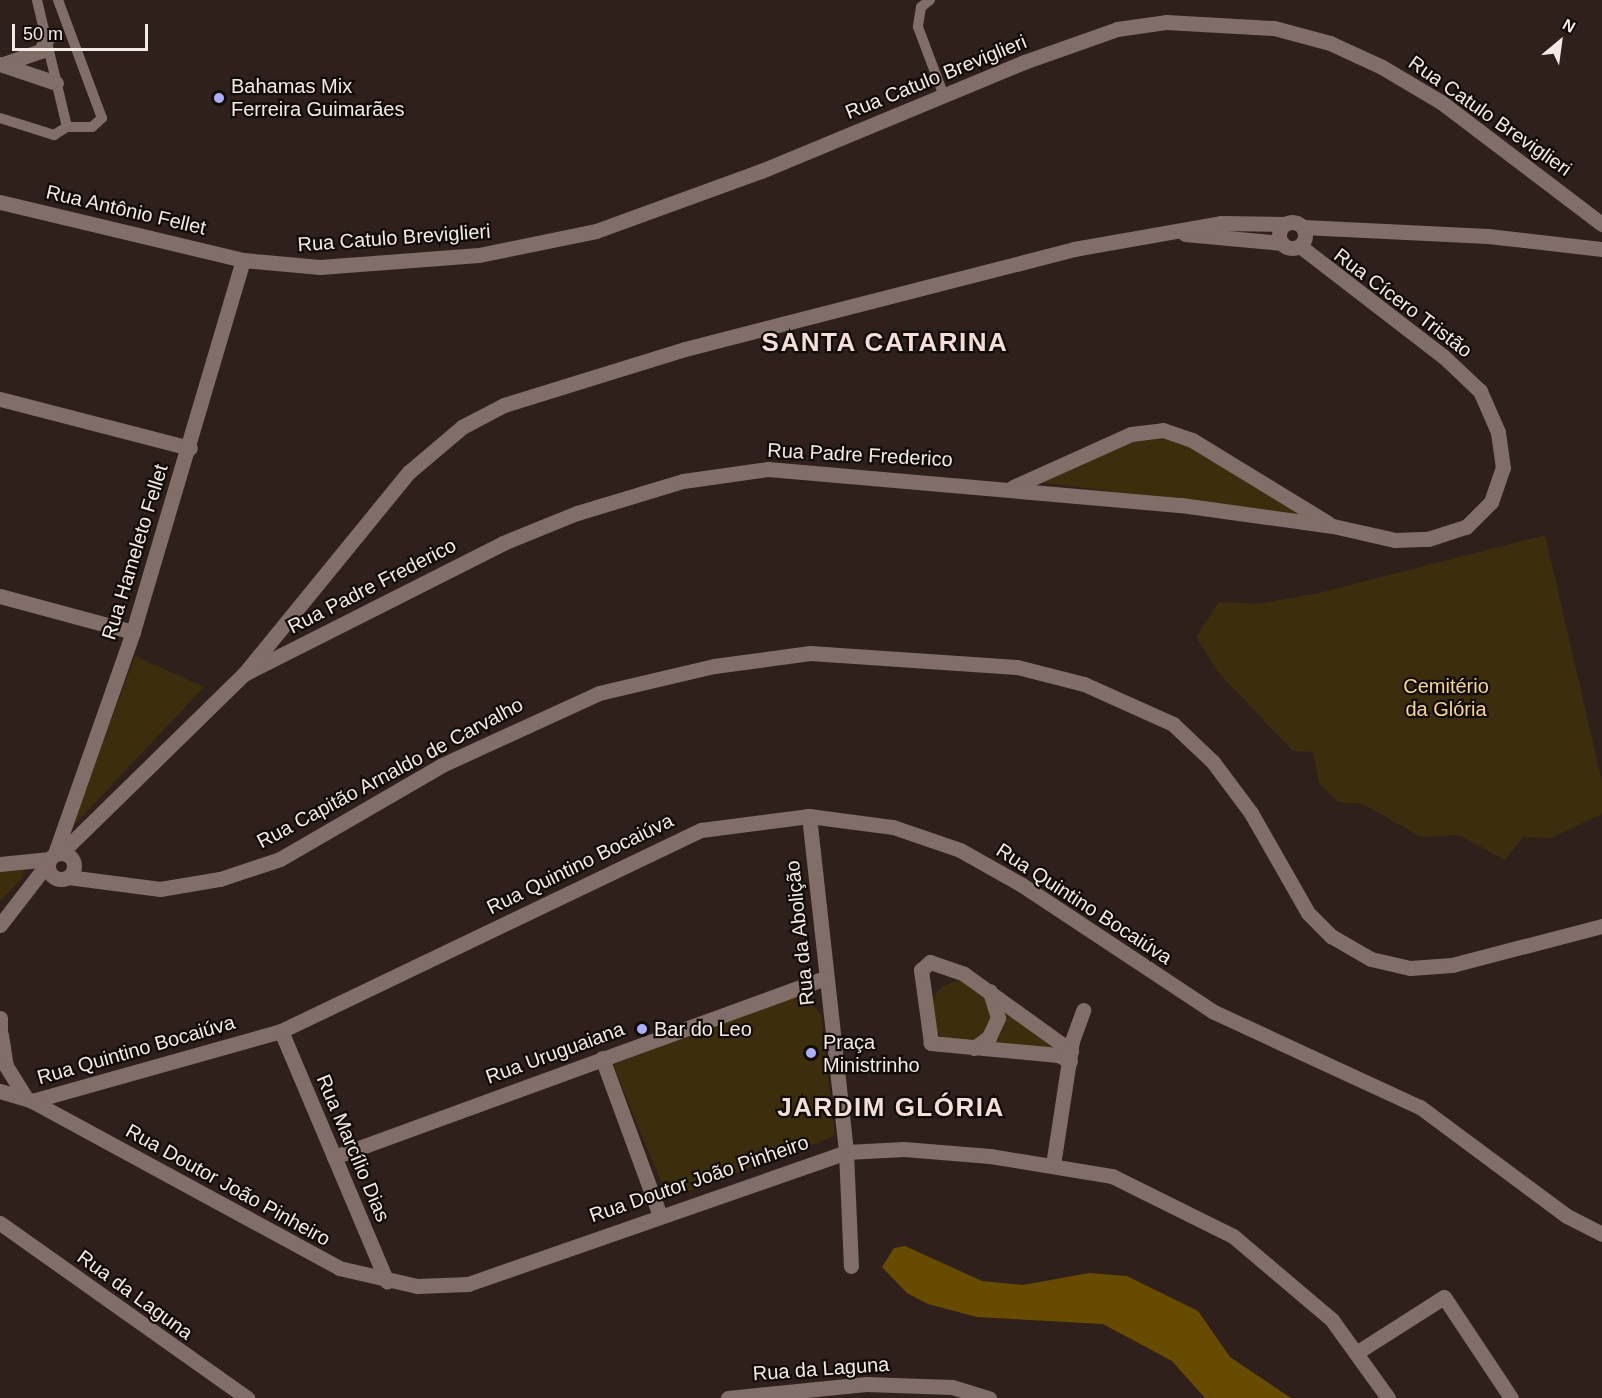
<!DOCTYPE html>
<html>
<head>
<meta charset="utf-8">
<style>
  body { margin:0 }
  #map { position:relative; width:1602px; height:1398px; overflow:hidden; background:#2f201b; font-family:Arial,sans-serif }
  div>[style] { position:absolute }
  .green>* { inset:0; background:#3c2e0d }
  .round { border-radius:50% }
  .forest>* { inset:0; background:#674b00 }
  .lane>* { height:10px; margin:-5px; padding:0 5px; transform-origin:5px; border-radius:5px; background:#816e68 }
  .street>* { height:15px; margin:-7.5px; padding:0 7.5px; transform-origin:7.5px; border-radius:7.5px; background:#816e68 }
  .secondary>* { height:15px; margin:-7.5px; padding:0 7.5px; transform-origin:7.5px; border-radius:7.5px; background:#816e68 }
  .secondary>.ring { margin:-7.5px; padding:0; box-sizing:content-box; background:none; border:15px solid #816e68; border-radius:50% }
  .dots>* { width:16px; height:16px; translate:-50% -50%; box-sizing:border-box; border:3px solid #120c09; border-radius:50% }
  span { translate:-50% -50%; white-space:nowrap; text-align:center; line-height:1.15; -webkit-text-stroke:4.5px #120c09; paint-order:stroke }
  .street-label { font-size:20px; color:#f4eae6 }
  .poi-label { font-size:20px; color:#f4eae6 }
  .left { translate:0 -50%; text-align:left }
  .park-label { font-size:20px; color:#f8d690 }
  .district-label { font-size:26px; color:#f4dfd8; font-weight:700; letter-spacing:1.5px }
  .north { position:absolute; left:1530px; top:12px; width:60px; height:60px; -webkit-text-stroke:4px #120c09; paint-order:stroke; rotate:29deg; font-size:16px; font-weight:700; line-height:24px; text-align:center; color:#f4eae6 }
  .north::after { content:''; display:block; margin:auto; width:21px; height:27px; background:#f4eae6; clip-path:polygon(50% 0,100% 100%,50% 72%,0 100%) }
  .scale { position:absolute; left:12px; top:24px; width:136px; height:27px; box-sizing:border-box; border:3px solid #f4eae6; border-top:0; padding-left:8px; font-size:18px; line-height:21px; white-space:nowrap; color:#f4eae6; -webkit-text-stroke:4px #120c09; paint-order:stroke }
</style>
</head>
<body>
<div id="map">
  <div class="green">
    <div style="clip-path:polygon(1162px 438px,1188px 446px,1303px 516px,1038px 482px,1132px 440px)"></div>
    <div style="clip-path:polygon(1545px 535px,1602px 782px,1602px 814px,1551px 838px,1523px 837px,1505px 860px,1459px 835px,1421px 837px,1363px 804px,1338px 802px,1319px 783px,1313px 752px,1293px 751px,1218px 672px,1196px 637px,1219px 602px,1258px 604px,1319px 593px)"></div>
    <div style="clip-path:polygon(135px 656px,204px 687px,76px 823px,74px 821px)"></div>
    <div style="clip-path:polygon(25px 870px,22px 878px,0 901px,0 872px)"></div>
    <div class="round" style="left:930px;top:981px;width:62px;height:62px"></div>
    <div style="clip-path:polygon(787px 996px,809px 1001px,821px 1015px,835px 1136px,668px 1199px,613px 1065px)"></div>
    <div style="clip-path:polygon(999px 1007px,1062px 1048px,982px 1045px)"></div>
  </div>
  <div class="forest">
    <div style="clip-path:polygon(905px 1246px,982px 1281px,1023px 1285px,1089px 1273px,1127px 1276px,1198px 1311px,1230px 1357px,1291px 1398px,1205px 1398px,1172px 1361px,1103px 1324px,977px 1317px,928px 1304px,907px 1293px,882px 1267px,894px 1248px)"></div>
  </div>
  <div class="lane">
    <div style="left:58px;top:0;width:126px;rotate:69.6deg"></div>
    <div style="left:102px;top:118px;width:13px;rotate:138deg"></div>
    <div style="left:92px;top:127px;width:25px;rotate:180deg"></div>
    <div style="left:930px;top:0;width:11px;rotate:142deg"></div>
    <div style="left:921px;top:7px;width:20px;rotate:99deg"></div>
    <div style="left:918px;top:27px;width:74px;rotate:69.4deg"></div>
    <div style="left:0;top:118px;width:57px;rotate:17.5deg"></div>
    <div style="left:54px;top:135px;width:15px;rotate:-32deg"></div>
    <div style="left:67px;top:127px;width:130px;rotate:-103.3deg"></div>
  </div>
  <div class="street">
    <div style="left:6px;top:63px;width:37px;rotate:-19deg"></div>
    <div style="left:41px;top:51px;width:14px;rotate:-65deg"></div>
    <div style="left:0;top:64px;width:59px;rotate:18.7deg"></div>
    <div style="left:243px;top:260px;width:77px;rotate:5.2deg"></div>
    <div style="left:320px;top:267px;width:159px;rotate:-4.3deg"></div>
    <div style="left:479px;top:255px;width:119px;rotate:-11.6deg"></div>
    <div style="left:596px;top:231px;width:176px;rotate:-20deg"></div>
    <div style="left:761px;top:171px;width:285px;rotate:-22.5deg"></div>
    <div style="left:1024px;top:62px;width:99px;rotate:-19.5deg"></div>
    <div style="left:1117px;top:29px;width:49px;rotate:-8.1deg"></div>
    <div style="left:1166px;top:22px;width:108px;rotate:3.2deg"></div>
    <div style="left:1274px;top:28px;width:58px;rotate:15deg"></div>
    <div style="left:1330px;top:43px;width:57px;rotate:24.8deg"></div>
    <div style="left:1382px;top:67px;width:69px;rotate:30.7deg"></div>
    <div style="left:1441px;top:102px;width:202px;rotate:37.2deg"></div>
    <div style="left:0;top:399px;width:196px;rotate:14.5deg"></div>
    <div style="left:1013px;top:487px;width:129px;rotate:-24.2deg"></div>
    <div style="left:1131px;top:434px;width:32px;rotate:-7deg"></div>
    <div style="left:1163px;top:430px;width:31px;rotate:19deg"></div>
    <div style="left:1192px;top:440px;width:159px;rotate:31.4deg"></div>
    <div style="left:0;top:596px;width:138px;rotate:15.1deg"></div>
    <div style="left:244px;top:674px;width:290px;rotate:-26.8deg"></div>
    <div style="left:503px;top:543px;width:80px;rotate:-22.1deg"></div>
    <div style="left:577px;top:513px;width:111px;rotate:-16.8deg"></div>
    <div style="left:683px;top:481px;width:86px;rotate:-8deg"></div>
    <div style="left:768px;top:469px;width:415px;rotate:5deg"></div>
    <div style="left:1181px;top:505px;width:153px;rotate:7.9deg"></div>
    <div style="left:1333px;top:526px;width:64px;rotate:12.7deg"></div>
    <div style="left:1395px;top:540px;width:33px;rotate:-2deg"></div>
    <div style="left:1428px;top:539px;width:40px;rotate:-18deg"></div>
    <div style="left:1466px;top:527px;width:35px;rotate:-45deg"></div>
    <div style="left:1491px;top:502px;width:36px;rotate:-71deg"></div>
    <div style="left:1503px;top:468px;width:36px;rotate:-98deg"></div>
    <div style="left:1498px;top:432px;width:45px;rotate:-113.7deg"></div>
    <div style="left:1480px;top:391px;width:50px;rotate:-136.6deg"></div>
    <div style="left:1444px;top:357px;width:182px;rotate:-142.4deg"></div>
    <div style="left:809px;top:816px;width:338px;rotate:83.7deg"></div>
    <div style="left:846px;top:1152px;width:114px;rotate:87.5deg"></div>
    <div style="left:68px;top:877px;width:93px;rotate:7.4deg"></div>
    <div style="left:160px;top:889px;width:61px;rotate:-9.5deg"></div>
    <div style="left:220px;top:879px;width:63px;rotate:-18.4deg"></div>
    <div style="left:280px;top:859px;width:187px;rotate:-30.1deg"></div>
    <div style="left:442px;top:765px;width:173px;rotate:-24.6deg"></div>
    <div style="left:599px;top:693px;width:118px;rotate:-13.2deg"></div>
    <div style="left:714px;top:666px;width:97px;rotate:-7.7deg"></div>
    <div style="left:810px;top:653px;width:207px;rotate:3.9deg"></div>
    <div style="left:1017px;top:667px;width:69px;rotate:14.2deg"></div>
    <div style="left:1084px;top:684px;width:98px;rotate:24.2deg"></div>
    <div style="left:1173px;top:724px;width:55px;rotate:43.5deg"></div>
    <div style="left:1213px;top:762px;width:64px;rotate:53.3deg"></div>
    <div style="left:1251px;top:813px;width:115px;rotate:60.3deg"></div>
    <div style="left:1308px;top:913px;width:33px;rotate:45deg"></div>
    <div style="left:1331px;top:936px;width:46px;rotate:29.9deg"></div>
    <div style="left:1371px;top:959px;width:40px;rotate:13deg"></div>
    <div style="left:1410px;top:968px;width:42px;rotate:-4.1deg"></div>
    <div style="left:1452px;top:965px;width:155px;rotate:-14.6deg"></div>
    <div style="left:281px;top:1031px;width:272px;rotate:67.1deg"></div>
    <div style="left:974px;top:1048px;width:19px;rotate:-36deg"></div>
    <div style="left:989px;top:1037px;width:21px;rotate:-65deg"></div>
    <div style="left:998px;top:1018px;width:28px;rotate:-107deg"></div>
    <div style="left:602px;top:1058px;width:165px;rotate:69.8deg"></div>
    <div style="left:1070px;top:1061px;width:13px;rotate:-153deg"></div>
    <div style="left:1058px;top:1055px;width:128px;rotate:-174.6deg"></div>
    <div style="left:931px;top:1043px;width:74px;rotate:-97.8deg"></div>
    <div style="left:921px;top:970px;width:12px;rotate:-42deg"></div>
    <div style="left:930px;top:962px;width:36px;rotate:19deg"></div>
    <div style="left:964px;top:974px;width:132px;rotate:35.7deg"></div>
    <div style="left:32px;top:1101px;width:259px;rotate:-15.7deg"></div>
    <div style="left:281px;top:1031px;width:466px;rotate:-25.6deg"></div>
    <div style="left:701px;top:830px;width:109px;rotate:-7.4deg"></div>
    <div style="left:809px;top:816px;width:85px;rotate:7.5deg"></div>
    <div style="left:893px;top:827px;width:71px;rotate:18.9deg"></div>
    <div style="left:960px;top:850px;width:71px;rotate:29.4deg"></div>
    <div style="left:1022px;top:885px;width:230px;rotate:33.5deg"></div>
    <div style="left:1214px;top:1012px;width:227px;rotate:24.8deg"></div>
    <div style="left:1420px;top:1107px;width:183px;rotate:36.6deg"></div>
    <div style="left:1567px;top:1216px;width:39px;rotate:27deg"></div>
    <div style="left:334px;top:1157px;width:523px;rotate:-20.03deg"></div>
    <div style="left:1053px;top:1165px;width:125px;rotate:-81.3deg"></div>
    <div style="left:1072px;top:1041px;width:33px;rotate:-70deg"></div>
    <div style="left:0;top:1223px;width:303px;rotate:35.3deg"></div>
    <div style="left:1356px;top:1353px;width:104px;rotate:-32.5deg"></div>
    <div style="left:1444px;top:1297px;width:121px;rotate:56.4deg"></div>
    <div style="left:728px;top:1398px;width:139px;rotate:-5.8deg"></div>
    <div style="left:866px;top:1384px;width:86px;rotate:2deg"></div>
    <div style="left:952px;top:1387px;width:39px;rotate:17deg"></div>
  </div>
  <div class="secondary">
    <div style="left:0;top:202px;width:250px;rotate:13.4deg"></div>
    <div style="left:243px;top:260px;width:388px;rotate:106.5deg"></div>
    <div style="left:133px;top:632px;width:235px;rotate:109.4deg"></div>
    <div class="ring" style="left:1279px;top:222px;width:11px;height:11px"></div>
    <div style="left:1303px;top:227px;width:185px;rotate:2.8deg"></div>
    <div style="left:1488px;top:236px;width:115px;rotate:6.5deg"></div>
    <div style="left:1185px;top:234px;width:97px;rotate:5.3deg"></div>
    <div style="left:62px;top:852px;width:255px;rotate:-44.4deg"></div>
    <div style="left:244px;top:674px;width:261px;rotate:-50.8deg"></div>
    <div style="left:409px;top:472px;width:70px;rotate:-40.3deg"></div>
    <div style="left:462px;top:427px;width:47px;rotate:-27.6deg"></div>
    <div style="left:504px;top:405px;width:189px;rotate:-17.2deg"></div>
    <div style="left:685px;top:349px;width:402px;rotate:-14.4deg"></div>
    <div style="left:1074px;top:249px;width:149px;rotate:-10deg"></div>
    <div style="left:1221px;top:223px;width:63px;rotate:0.9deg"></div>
    <div class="ring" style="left:48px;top:853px;width:11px;height:11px"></div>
    <div style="left:0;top:864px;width:50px;rotate:-5.7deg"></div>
    <div style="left:0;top:925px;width:78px;rotate:-52.3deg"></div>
    <div style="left:0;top:1018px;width:18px;rotate:90deg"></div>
    <div style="left:1px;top:1035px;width:31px;rotate:81deg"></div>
    <div style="left:6px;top:1066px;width:38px;rotate:58deg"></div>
    <div style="left:0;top:1091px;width:34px;rotate:17deg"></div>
    <div style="left:32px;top:1101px;width:349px;rotate:28.5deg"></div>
    <div style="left:339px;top:1268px;width:80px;rotate:13deg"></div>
    <div style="left:417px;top:1286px;width:51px;rotate:-2.2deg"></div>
    <div style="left:468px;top:1284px;width:400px;rotate:-19.2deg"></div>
    <div style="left:846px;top:1152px;width:58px;rotate:-3deg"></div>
    <div style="left:904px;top:1149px;width:86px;rotate:4.7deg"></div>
    <div style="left:990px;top:1156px;width:124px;rotate:9.3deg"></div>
    <div style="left:1112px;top:1176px;width:135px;rotate:26.4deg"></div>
    <div style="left:1233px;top:1236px;width:130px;rotate:40.3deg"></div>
    <div style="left:1332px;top:1320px;width:96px;rotate:54.3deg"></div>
  </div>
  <div class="dots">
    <div style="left:219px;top:98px;background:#acaffb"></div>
    <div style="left:642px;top:1029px;background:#acaffb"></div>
    <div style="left:811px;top:1053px;background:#acaffb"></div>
  </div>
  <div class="street-label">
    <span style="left:936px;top:77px;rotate:-22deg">Rua Catulo Breviglieri</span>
    <span style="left:1490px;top:116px;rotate:35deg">Rua Catulo Breviglieri</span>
    <span style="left:126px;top:210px;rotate:13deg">Rua Antônio Fellet</span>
    <span style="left:394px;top:238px;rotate:-4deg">Rua Catulo Breviglieri</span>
    <span style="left:1403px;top:303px;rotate:37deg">Rua Cícero Tristão</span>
    <span style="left:860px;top:455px;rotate:3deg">Rua Padre Frederico</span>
    <span style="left:135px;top:552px;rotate:-73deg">Rua Hameleto Fellet</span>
    <span style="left:372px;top:586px;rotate:-27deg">Rua Padre Frederico</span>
    <span style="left:390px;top:773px;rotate:-28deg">Rua Capitão Arnaldo de Carvalho</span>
    <span style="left:580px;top:864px;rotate:-26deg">Rua Quintino Bocaiúva</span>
    <span style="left:1084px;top:904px;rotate:33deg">Rua Quintino Bocaiúva</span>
    <span style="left:800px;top:933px;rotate:-96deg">Rua da Abolição</span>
    <span style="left:136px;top:1050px;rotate:-16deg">Rua Quintino Bocaiúva</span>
    <span style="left:555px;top:1053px;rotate:-20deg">Rua Uruguaiana</span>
    <span style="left:353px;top:1148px;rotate:67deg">Rua Marcílio Dias</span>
    <span style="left:699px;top:1179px;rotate:-19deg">Rua Doutor João Pinheiro</span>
    <span style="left:228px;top:1185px;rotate:29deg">Rua Doutor João Pinheiro</span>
    <span style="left:135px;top:1295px;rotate:36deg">Rua da Laguna</span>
    <span style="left:821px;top:1369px;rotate:-4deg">Rua da Laguna</span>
  </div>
  <div class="poi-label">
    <span class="left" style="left:231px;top:98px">Bahamas Mix<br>Ferreira Guimarães</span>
    <span class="left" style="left:654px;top:1029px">Bar do Leo</span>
    <span class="left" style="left:823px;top:1054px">Praça<br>Ministrinho</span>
  </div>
  <div class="park-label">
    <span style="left:1446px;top:698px">Cemitério<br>da Glória</span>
  </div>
  <div class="district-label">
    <span style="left:885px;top:343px">SANTA CATARINA</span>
    <span style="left:891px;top:1108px">JARDIM GLÓRIA</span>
  </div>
  <div class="north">N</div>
  <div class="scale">50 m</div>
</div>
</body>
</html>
